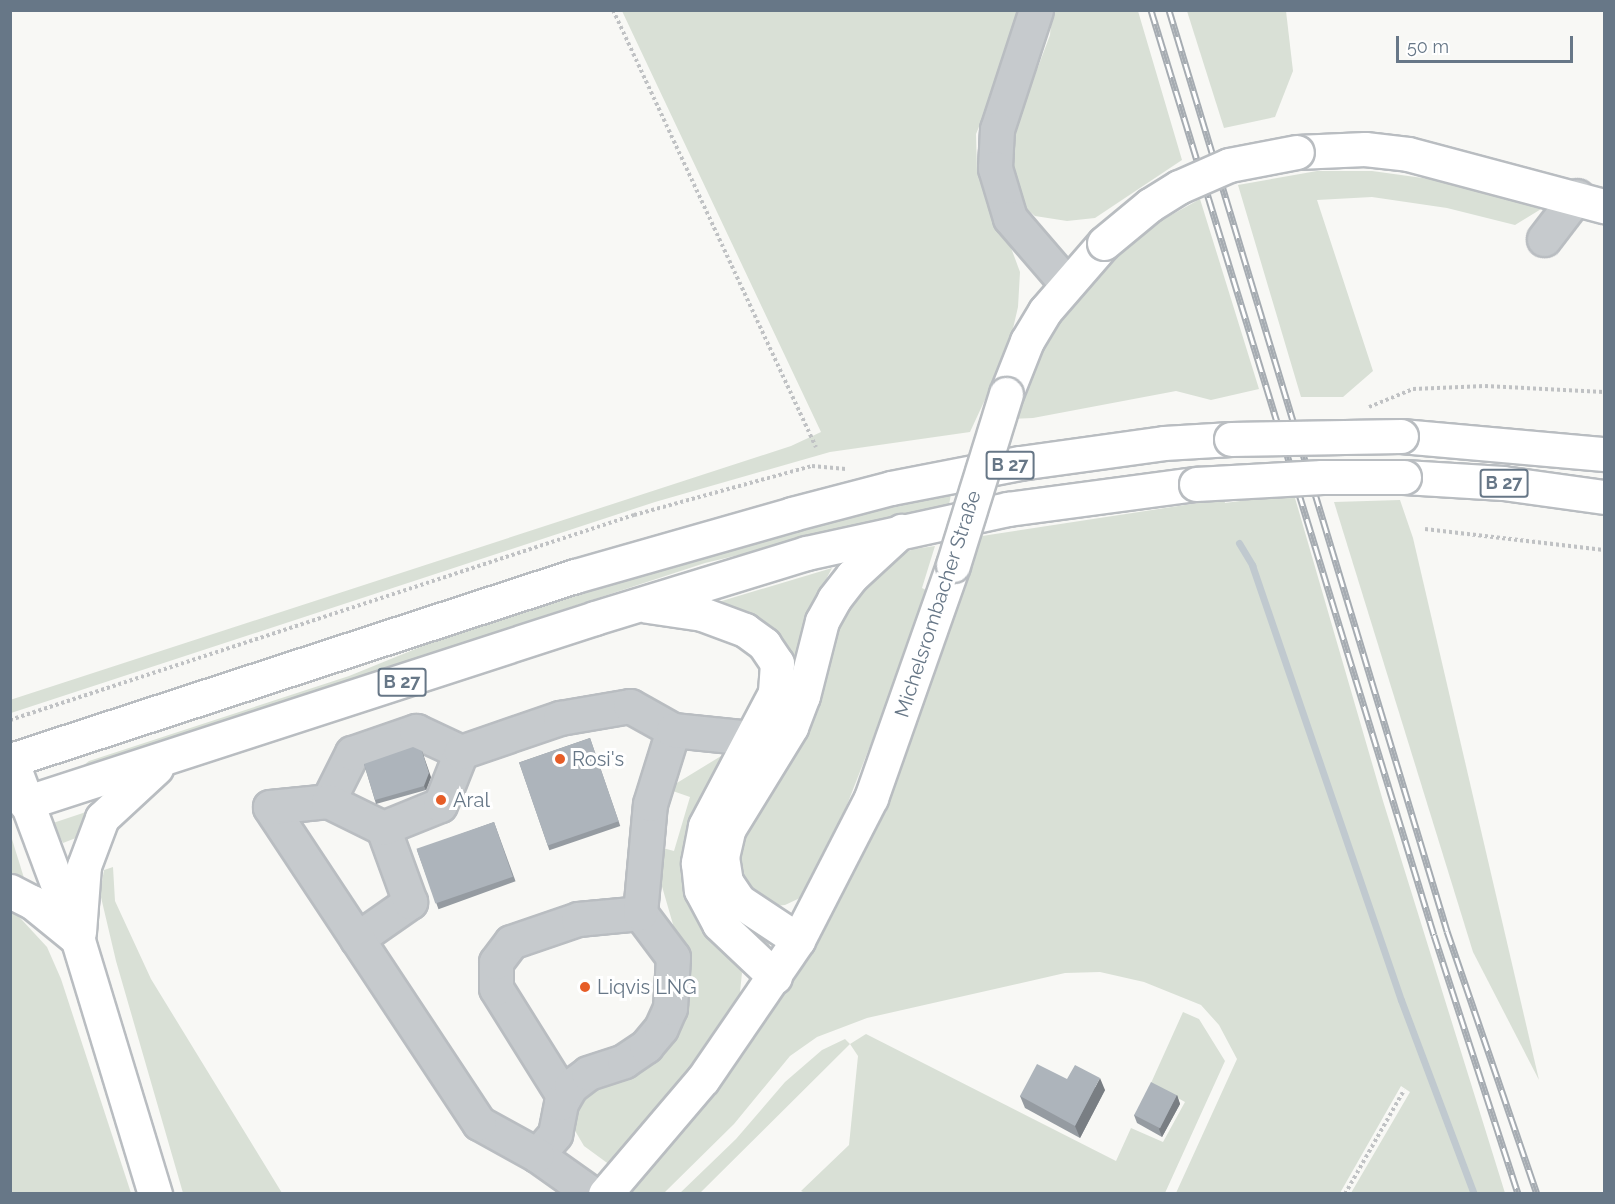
<!DOCTYPE html>
<html>
<head>
<meta charset="utf-8">
<style>
  body { margin:0 }
  #map { position:relative; width:1615px; height:1204px; overflow:hidden; background:#f8f8f5; font-family:Raleway,sans-serif }
  div>[style] { position:absolute }
  .green>* { inset:0; background:#d9e0d6 }
  .stream>* { height:7px; margin:-3.5px; padding:0 3.5px; transform-origin:3.5px; border-radius:3.5px; background:#c0c9cf }
  .path>* { height:4px; margin-top:-2px; transform-origin:0; background:repeating-linear-gradient(90deg,#c0c2c4 0 3px,transparent 0 6px) }
  .roads { filter:drop-shadow(2px 0 #b9bdc1) drop-shadow(-2px 0 #b9bdc1) drop-shadow(0 2px #b9bdc1) drop-shadow(0 -2px #b9bdc1) }
  .minor>* { height:33px; margin:-16.5px; padding:0 16.5px; transform-origin:16.5px; border-radius:16.5px; background:#c6cacd }
  .major>* { height:33px; margin:-16.5px; padding:0 16.5px; transform-origin:16.5px; border-radius:16.5px; background:#fff }
  .highway>* { height:33px; margin:-16.5px; padding:0 16.5px; transform-origin:16.5px; border-radius:16.5px; background:#fff }
  .rail>* { height:7px; margin-top:-3.5px; transform-origin:0; background:repeating-linear-gradient(90deg,#fff 0 14px,#a6acb2 0 28px); box-sizing:border-box; border-block:2px solid #a6acb2 }
  .bridges { filter:drop-shadow(2px 0 #b9bdc1) drop-shadow(-2px 0 #b9bdc1) drop-shadow(0 2px #b9bdc1) drop-shadow(0 -2px #b9bdc1) }
  .major-bridge>* { height:33px; margin:-16.5px; padding:0 16.5px; transform-origin:16.5px; border-radius:16.5px; background:#fff }
  .highway-bridge>* { height:33px; margin:-16.5px; padding:0 16.5px; transform-origin:16.5px; border-radius:16.5px; background:#fff }
  .wall>* { inset:0; background:#959ba1; transform-origin:0 0 }
  .shaded-wall>* { inset:0; background:#797e83 }
  .building>* { inset:0; background:#adb4bb; transform-origin:0 0 }
  .dots>* { width:16px; height:16px; translate:-50% -50%; box-sizing:border-box; border:3px solid #fff; border-radius:50% }
  span { translate:-50% -50%; white-space:nowrap; text-align:center; line-height:1.15; -webkit-text-stroke:6px #fff; paint-order:stroke }
  .shield-label span { padding:2px 4px; background:#fff; border:2px solid; border-radius:4px; -webkit-text-stroke-width:0 }
  .shield-label { font-size:18px; color:#677787; font-weight:700 }
  .street-label { font-size:20px; color:#677787 }
  .poi-label { font-size:20px; color:#677787 }
  .left { translate:0 -50%; text-align:left }
  .frame { position:absolute; inset:0; border:12px solid #677787; pointer-events:none }
  .scale { position:absolute; left:1396px; top:36px; width:177px; height:27px; box-sizing:border-box; border:3px solid #677787; border-top:0; padding-left:8px; font-size:18px; line-height:21px; white-space:nowrap; color:#677787; -webkit-text-stroke:4px #fff; paint-order:stroke }
</style>
</head>
<body>
<div id="map">
  <div class="green">
    <div style="clip-path:polygon(622px 11px,1027px 11px,976px 134px,977px 170px,987px 205px,1007px 237px,1020px 272px,1018px 307px,1008px 350px,970px 432px,830px 452px,655px 502px,11px 713px,10px 700px,791px 446px,821px 432px)"></div>
    <div style="clip-path:polygon(1052px 11px,1138px 11px,1182px 160px,1095px 218px,1067px 221px,1035px 216px,1021px 204px,1009px 182px,1006px 128px,1038px 67px,1050px 35px)"></div>
    <div style="clip-path:polygon(1187px 11px,1286px 11px,1293px 71px,1275px 117px,1224px 128px)"></div>
    <div style="clip-path:polygon(1317px 171px,1372px 171px,1430px 179px,1546px 206px,1515px 225px,1447px 208px,1372px 197px,1317px 200px,1373px 371px,1343px 397px,1301px 397px,1238px 185px)"></div>
    <div style="clip-path:polygon(1200px 199px,1259px 389px,1211px 400px,1176px 391px,1033px 418px,1012px 419px,1029px 376px,1081px 285px,1115px 253px,1157px 223px)"></div>
    <div style="clip-path:polygon(952px 489px,949px 505px,705px 563px,80px 768px,89px 761px,349px 676px,462px 630px,732px 542px)"></div>
    <div style="clip-path:polygon(1263px 498px,1295px 498px,1383px 801px,1505px 1193px,1351px 1193px,1410px 1092px,1401px 1086px,1340px 1193px,1176px 1193px,1237px 1059px,1219px 1025px,1201px 1005px,1144px 982px,1100px 972px,1065px 973px,867px 1018px,817px 1037px,790px 1056px,734px 1124px,664px 1193px,629px 1194px,736px 1065px,828px 919px,921px 709px,982px 536px,1224px 499px,1225px 503px)"></div>
    <div style="clip-path:polygon(1400px 500px,1413px 538px,1539px 1080px,1473px 952px,1334px 502px)"></div>
    <div style="clip-path:polygon(935px 546px,922px 588px,930px 592px,845px 810px,800px 898px,785px 905px,765px 907px,733px 867px,735px 846px,823px 638px,877px 564px,914px 549px)"></div>
    <div style="clip-path:polygon(832px 568px,812px 607px,799px 682px,721px 826px,714px 854px,724px 898px,744px 922px,770px 941px,768px 949px,761px 950px,749px 944px,716px 903px,708px 881px,705px 859px,711px 831px,725px 799px,771px 719px,784px 692px,788px 669px,776px 637px,759px 621px,705px 606px)"></div>
    <div style="clip-path:polygon(726px 753px,737px 959px,742px 973px,739px 1002px,660px 1108px,610px 1165px,584px 1146px,574px 1129px,573px 1106px,593px 1087px,647px 1066px,665px 1045px,692px 990px,661px 883px,659px 847px,674px 851px,690px 797px,667px 789px)"></div>
    <div style="clip-path:polygon(89px 811px,81px 836px,63px 843px,53px 823px)"></div>
    <div style="clip-path:polygon(10px 836px,11px 836px,24px 878px,11px 873px)"></div>
    <div style="clip-path:polygon(113px 867px,115px 901px,151px 979px,282px 1193px,183px 1193px,116px 961px,100px 893px,104px 870px)"></div>
    <div style="clip-path:polygon(10px 907px,47px 947px,61px 979px,131px 1193px,11px 1193px)"></div>
    <div style="clip-path:polygon(1183px 1012px,1199px 1019px,1225px 1061px,1165px 1193px,805px 1193px,801px 1191px,849px 1145px,858px 1056px,850px 1044px,700px 1193px,679px 1194px,736px 1139px,785px 1082px,822px 1050px,845px 1039px,850px 1044px,866px 1034px,1116px 1161px,1131px 1128px,1163px 1142px,1185px 1102px,1151px 1083px)"></div>
  </div>
  <div class="stream">
    <div style="left:1239px;top:543px;width:26px;rotate:59deg"></div>
    <div style="left:1252px;top:565px;width:460px;rotate:71.1deg"></div>
    <div style="left:1401px;top:1000px;width:207px;rotate:69.4deg"></div>
  </div>
  <div class="path">
    <div style="left:613px;top:10px;width:482px;rotate:65.1deg"></div>
    <div style="left:1369px;top:407px;width:48px;rotate:-22.2deg"></div>
    <div style="left:1413px;top:389px;width:72px;rotate:-2.4deg"></div>
    <div style="left:1485px;top:386px;width:119px;rotate:2.9deg"></div>
    <div style="left:1425px;top:529px;width:180px;rotate:6.7deg"></div>
    <div style="left:10px;top:720px;width:657px;rotate:-18.19deg"></div>
    <div style="left:634px;top:515px;width:185px;rotate:-15.4deg"></div>
    <div style="left:812px;top:466px;width:34px;rotate:5deg"></div>
    <div style="left:1345px;top:1194px;width:120px;rotate:-60.4deg"></div>
  </div>
  <div class="roads">
    <div class="minor">
      <div style="left:1036px;top:10px;width:125px;rotate:108.1deg"></div>
      <div style="left:997px;top:129px;width:39px;rotate:93deg"></div>
      <div style="left:995px;top:168px;width:52px;rotate:73.3deg"></div>
      <div style="left:1010px;top:218px;width:86px;rotate:49.3deg"></div>
      <div style="left:1544px;top:239px;width:54px;rotate:-52.5deg"></div>
      <div style="left:328px;top:801px;width:54px;rotate:-63.4deg"></div>
      <div style="left:352px;top:753px;width:68px;rotate:-19deg"></div>
      <div style="left:416px;top:731px;width:50px;rotate:25deg"></div>
      <div style="left:357px;top:939px;width:65px;rotate:-34.9deg"></div>
      <div style="left:410px;top:902px;width:79px;rotate:-110deg"></div>
      <div style="left:564px;top:1097px;width:128px;rotate:-122deg"></div>
      <div style="left:496px;top:988px;width:26px;rotate:-90deg"></div>
      <div style="left:496px;top:962px;width:25px;rotate:-53deg"></div>
      <div style="left:511px;top:942px;width:71px;rotate:-18.9deg"></div>
      <div style="left:578px;top:919px;width:62px;rotate:-5.5deg"></div>
      <div style="left:537px;top:1155px;width:28px;rotate:-49deg"></div>
      <div style="left:555px;top:1134px;width:32px;rotate:-79deg"></div>
      <div style="left:561px;top:1103px;width:20px;rotate:-60deg"></div>
      <div style="left:571px;top:1086px;width:21px;rotate:-37deg"></div>
      <div style="left:588px;top:1073px;width:38px;rotate:-18deg"></div>
      <div style="left:624px;top:1061px;width:27px;rotate:-34deg"></div>
      <div style="left:646px;top:1046px;width:23px;rotate:-50deg"></div>
      <div style="left:661px;top:1028px;width:22px;rotate:-66deg"></div>
      <div style="left:670px;top:1008px;width:51px;rotate:-86.6deg"></div>
      <div style="left:673px;top:957px;width:55px;rotate:-126.9deg"></div>
      <div style="left:640px;top:913px;width:109px;rotate:-84.8deg"></div>
      <div style="left:650px;top:804px;width:77px;rotate:-72.7deg"></div>
      <div style="left:592px;top:1194px;width:67px;rotate:-144.7deg"></div>
      <div style="left:537px;top:1155px;width:66px;rotate:-151.1deg"></div>
      <div style="left:479px;top:1123px;width:379px;rotate:-123.5deg"></div>
      <div style="left:270px;top:807px;width:58px;rotate:-5.9deg"></div>
      <div style="left:328px;top:801px;width:61px;rotate:26.1deg"></div>
      <div style="left:383px;top:828px;width:61px;rotate:-22deg"></div>
      <div style="left:440px;top:805px;width:57px;rotate:-68.4deg"></div>
      <div style="left:461px;top:752px;width:105px;rotate:-19deg"></div>
      <div style="left:560px;top:718px;width:71px;rotate:-9.7deg"></div>
      <div style="left:630px;top:706px;width:49px;rotate:29.2deg"></div>
      <div style="left:673px;top:730px;width:78px;rotate:5.9deg"></div>
    </div>
    <div class="major">
      <div style="left:1297px;top:152px;width:68px;rotate:-2.5deg"></div>
      <div style="left:1365px;top:149px;width:43px;rotate:6.6deg"></div>
      <div style="left:1408px;top:154px;width:203px;rotate:14.9deg"></div>
      <div style="left:1006px;top:394px;width:57px;rotate:-68.4deg"></div>
      <div style="left:1027px;top:341px;width:35px;rotate:-59deg"></div>
      <div style="left:1045px;top:311px;width:90px;rotate:-49.1deg"></div>
      <div style="left:605px;top:1194px;width:151px;rotate:-49.6deg"></div>
      <div style="left:703px;top:1079px;width:168px;rotate:-55.6deg"></div>
      <div style="left:798px;top:940px;width:160px;rotate:-62.8deg"></div>
      <div style="left:871px;top:798px;width:247px;rotate:-70.6deg"></div>
    </div>
    <div class="highway">
      <div style="left:1401px;top:436px;width:204px;rotate:5.1deg"></div>
      <div style="left:1404px;top:477px;width:99px;rotate:3.5deg"></div>
      <div style="left:1503px;top:483px;width:102px;rotate:7.9deg"></div>
      <div style="left:648px;top:606px;width:55px;rotate:8.4deg"></div>
      <div style="left:702px;top:614px;width:46px;rotate:20.4deg"></div>
      <div style="left:745px;top:630px;width:24px;rotate:36deg"></div>
      <div style="left:764px;top:644px;width:23px;rotate:56deg"></div>
      <div style="left:777px;top:663px;width:30px;rotate:94deg"></div>
      <div style="left:775px;top:693px;width:150px;rotate:117.8deg"></div>
      <div style="left:705px;top:826px;width:38px;rotate:101deg"></div>
      <div style="left:698px;top:863px;width:27px;rotate:84deg"></div>
      <div style="left:701px;top:890px;width:38px;rotate:62deg"></div>
      <div style="left:719px;top:924px;width:77px;rotate:43.4deg"></div>
      <div style="left:25px;top:803px;width:599px;rotate:-17.98deg"></div>
      <div style="left:595px;top:618px;width:221px;rotate:-17.1deg"></div>
      <div style="left:806px;top:553px;width:207px;rotate:-12.3deg"></div>
      <div style="left:1008px;top:509px;width:190px;rotate:-7.6deg"></div>
      <div style="left:10px;top:891px;width:25px;rotate:27deg"></div>
      <div style="left:32px;top:902px;width:55px;rotate:39.1deg"></div>
      <div style="left:79px;top:932px;width:66px;rotate:-85.7deg"></div>
      <div style="left:84px;top:866px;width:51px;rotate:-69.4deg"></div>
      <div style="left:102px;top:818px;width:74px;rotate:-42.8deg"></div>
      <div style="left:798px;top:940px;width:71px;rotate:-146.5deg"></div>
      <div style="left:739px;top:901px;width:23px;rotate:-124deg"></div>
      <div style="left:726px;top:882px;width:25px;rotate:-99deg"></div>
      <div style="left:722px;top:857px;width:28px;rotate:-77deg"></div>
      <div style="left:728px;top:830px;width:121px;rotate:-58.5deg"></div>
      <div style="left:791px;top:727px;width:33px;rotate:-69deg"></div>
      <div style="left:803px;top:696px;width:77px;rotate:-75.8deg"></div>
      <div style="left:822px;top:621px;width:25px;rotate:-61deg"></div>
      <div style="left:834px;top:599px;width:29px;rotate:-52deg"></div>
      <div style="left:852px;top:576px;width:67px;rotate:-42.6deg"></div>
      <div style="left:155px;top:1194px;width:265px;rotate:-106.9deg"></div>
      <div style="left:78px;top:940px;width:192px;rotate:-110.4deg"></div>
      <div style="left:11px;top:760px;width:593px;rotate:-18.07deg"></div>
      <div style="left:575px;top:576px;width:226px;rotate:-15.9deg"></div>
      <div style="left:792px;top:514px;width:102px;rotate:-14.7deg"></div>
      <div style="left:891px;top:488px;width:131px;rotate:-11deg"></div>
      <div style="left:1020px;top:463px;width:145px;rotate:-7.9deg"></div>
      <div style="left:1164px;top:443px;width:67px;rotate:-3.4deg"></div>
    </div>
  </div>
  <div class="rail">
    <div style="left:1151px;top:10px;width:967px;rotate:72.99deg"></div>
    <div style="left:1434px;top:935px;width:272px;rotate:72deg"></div>
    <div style="left:1169px;top:10px;width:962px;rotate:73.2deg"></div>
    <div style="left:1447px;top:931px;width:278px;rotate:71.1deg"></div>
  </div>
  <div class="bridges">
    <div class="major-bridge">
      <div style="left:1104px;top:243px;width:60px;rotate:-39.6deg"></div>
      <div style="left:1150px;top:205px;width:34px;rotate:-32deg"></div>
      <div style="left:1179px;top:187px;width:55px;rotate:-23.7deg"></div>
      <div style="left:1229px;top:165px;width:69px;rotate:-10.8deg"></div>
      <div style="left:953px;top:565px;width:179px;rotate:-72.8deg"></div>
    </div>
    <div class="highway-bridge">
      <div style="left:1231px;top:439px;width:170px;rotate:-1deg"></div>
      <div style="left:1196px;top:484px;width:126px;rotate:-3.2deg"></div>
      <div style="left:1322px;top:477px;width:82px"></div>
    </div>
  </div>
  <div class="wall">
    <div style="left:590px;top:738px;width:93px;height:75px;rotate:71deg"></div>
    <div style="clip-path:polygon(364px 764px,431px 777px,426px 790px,376px 804px)"></div>
    <div style="left:494px;top:822px;width:63px;height:82px;rotate:70deg"></div>
    <div style="clip-path:polygon(1067px 1079px,1105px 1090px,1080px 1138px,1025px 1108px,1020px 1096px)"></div>
    <div style="clip-path:polygon(1177px 1095px,1180px 1104px,1162px 1137px,1137px 1123px,1134px 1115px)"></div>
  </div>
  <div class="shaded-wall">
    <div style="clip-path:polygon(422px 751px,431px 777px,426px 790px,424px 786px)"></div>
    <div style="clip-path:polygon(1100px 1078px,1105px 1090px,1080px 1138px,1075px 1126px)"></div>
    <div style="clip-path:polygon(1177px 1095px,1180px 1104px,1162px 1137px,1159px 1129px)"></div>
  </div>
  <div class="building">
    <div style="left:590px;top:738px;width:88px;height:75px;rotate:71deg"></div>
    <div style="clip-path:polygon(413px 747px,422px 751px,429px 773px,424px 786px,375px 800px,364px 764px)"></div>
    <div style="left:494px;top:822px;width:58px;height:82px;rotate:71deg"></div>
    <div style="clip-path:polygon(1037px 1064px,1067px 1079px,1075px 1065px,1100px 1078px,1075px 1126px,1020px 1096px)"></div>
    <div style="left:1151px;top:1082px;width:29px;height:37px;rotate:27deg"></div>
  </div>
  <div class="dots">
    <div style="left:560px;top:759px;background:#e65d27"></div>
    <div style="left:441px;top:800px;background:#e65d27"></div>
    <div style="left:585px;top:987px;background:#e65d27"></div>
  </div>
  <div class="shield-label">
    <span style="left:1010px;top:465px">B 27</span>
    <span style="left:1504px;top:483px">B 27</span>
    <span style="left:402px;top:682px">B 27</span>
  </div>
  <div class="street-label">
    <span style="left:938px;top:604px;rotate:-72deg">Michelsrombacher Straße</span>
  </div>
  <div class="poi-label">
    <span class="left" style="left:572px;top:759px">Rosi's</span>
    <span class="left" style="left:453px;top:800px">Aral</span>
    <span class="left" style="left:597px;top:987px">Liqvis LNG</span>
  </div>
  <div class="frame"></div>
  <div class="scale">50 m</div>
</div>
</body>
</html>
